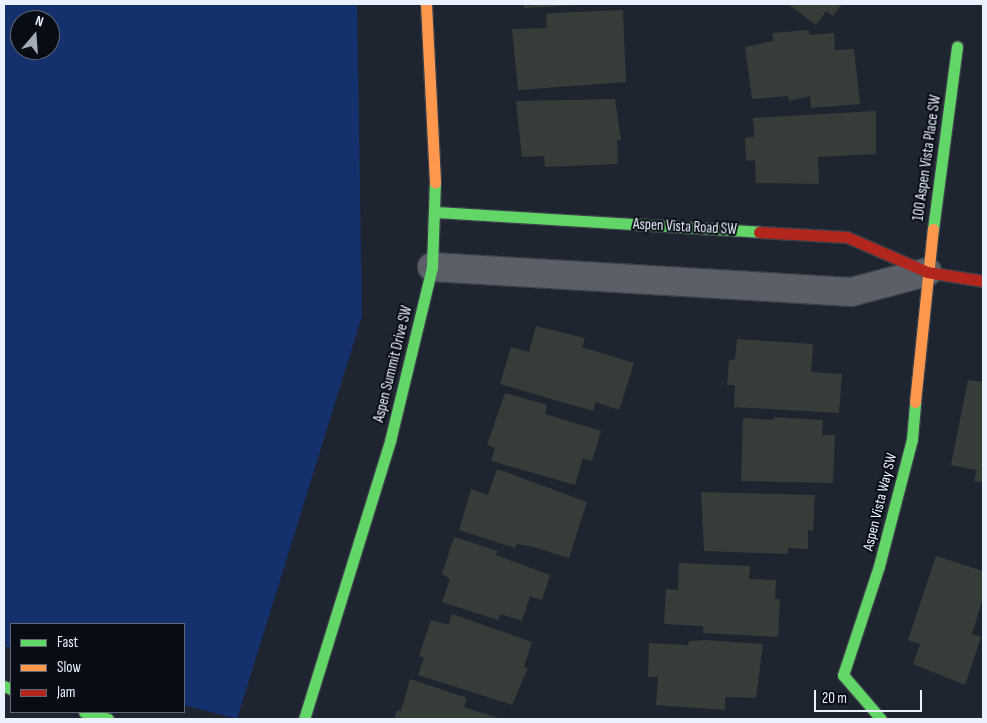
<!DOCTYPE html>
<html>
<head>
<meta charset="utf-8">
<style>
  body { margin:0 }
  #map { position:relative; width:987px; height:723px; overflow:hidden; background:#1f2530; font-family:"Sofia Sans Condensed",sans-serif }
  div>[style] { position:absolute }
  .green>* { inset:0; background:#15316d }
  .building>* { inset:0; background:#363c38 }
  .roads { filter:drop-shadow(1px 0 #3b4049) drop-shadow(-1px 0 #3b4049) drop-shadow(0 1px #3b4049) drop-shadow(0 -1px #3b4049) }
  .street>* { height:28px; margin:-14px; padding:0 14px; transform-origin:14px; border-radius:14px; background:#5b6068 }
  .fast>* { height:11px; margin:-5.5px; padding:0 5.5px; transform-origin:5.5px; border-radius:5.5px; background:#63d668 }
  .slow>* { height:11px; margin:-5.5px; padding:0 5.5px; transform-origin:5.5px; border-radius:5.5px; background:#ff974d }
  .jam>* { height:11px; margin:-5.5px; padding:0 5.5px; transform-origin:5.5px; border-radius:5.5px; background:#b3261e }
  span { translate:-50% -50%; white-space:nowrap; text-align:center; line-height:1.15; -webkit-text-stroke:4px #080c15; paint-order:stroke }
  .street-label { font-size:15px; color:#eaf1ff }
  .frame { position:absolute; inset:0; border:5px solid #eaf1ff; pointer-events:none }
  .legend { position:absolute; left:10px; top:623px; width:175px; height:90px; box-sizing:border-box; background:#080c15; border:1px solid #626873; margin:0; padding:6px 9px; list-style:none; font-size:15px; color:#eaf1ff }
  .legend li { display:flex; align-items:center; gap:10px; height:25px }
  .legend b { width:25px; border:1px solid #626873 }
  .north { position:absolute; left:10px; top:10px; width:50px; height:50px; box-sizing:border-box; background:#080c15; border:1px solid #626873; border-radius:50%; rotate:18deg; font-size:14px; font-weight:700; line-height:20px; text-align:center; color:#eaf1ff }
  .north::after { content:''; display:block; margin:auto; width:18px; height:22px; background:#a3aab7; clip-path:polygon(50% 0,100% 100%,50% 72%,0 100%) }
  .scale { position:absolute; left:814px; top:690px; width:108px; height:22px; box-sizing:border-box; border:2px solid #eaf1ff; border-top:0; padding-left:6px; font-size:15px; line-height:18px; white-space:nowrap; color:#eaf1ff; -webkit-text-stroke:4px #080c15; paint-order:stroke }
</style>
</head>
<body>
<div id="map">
  <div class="green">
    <div style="clip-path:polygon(evenodd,4px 4px,357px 4px,362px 316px,237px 719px,184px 705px,184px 624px,11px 624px,11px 648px,4px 646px,4px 4px,20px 20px,50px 20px,50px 50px,20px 50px,20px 20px)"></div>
  </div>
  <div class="building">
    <div style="clip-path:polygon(524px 4px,578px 4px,578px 5px,524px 8px)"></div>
    <div style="clip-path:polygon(788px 4px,842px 4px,833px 16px,826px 11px,816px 25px)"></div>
    <div style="clip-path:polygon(623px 10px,626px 82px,518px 90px,512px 29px,547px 28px,546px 14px,554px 13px)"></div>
    <div style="clip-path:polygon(809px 30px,809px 35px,834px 33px,835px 50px,854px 49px,860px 104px,811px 108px,810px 96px,789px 101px,788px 96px,752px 99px,745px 47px,773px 41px,772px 33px)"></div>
    <div style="clip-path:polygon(615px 99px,621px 140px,617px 140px,618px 164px,545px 167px,544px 156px,522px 157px,516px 101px)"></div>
    <div style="clip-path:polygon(876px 111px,876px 154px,818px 157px,819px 184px,756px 183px,755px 160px,746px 161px,745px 138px,754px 137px,753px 118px)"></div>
    <div style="clip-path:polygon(536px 326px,585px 338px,582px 347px,634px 363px,619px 410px,596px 402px,593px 411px,500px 384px,511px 347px,529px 352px)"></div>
    <div style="clip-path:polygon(737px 339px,813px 344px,811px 372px,842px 374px,839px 413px,734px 407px,735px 385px,727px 385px,729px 360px,735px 360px)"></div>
    <div style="clip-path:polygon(968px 380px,983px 382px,983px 483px,974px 481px,977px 470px,951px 465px)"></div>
    <div style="clip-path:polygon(505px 393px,547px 405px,545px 414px,601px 431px,592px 461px,583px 458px,575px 485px,491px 461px,495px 448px,487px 445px)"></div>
    <div style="clip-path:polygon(774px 417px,823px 420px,822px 435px,835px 435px,833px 483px,741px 481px,743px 418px,774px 420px)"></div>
    <div style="clip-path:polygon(497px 469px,587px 502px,569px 558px,534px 547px,517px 544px,515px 548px,459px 530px,471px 489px,488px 495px)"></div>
    <div style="clip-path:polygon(701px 492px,815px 495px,813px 531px,808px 530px,808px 549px,788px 548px,788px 554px,704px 551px)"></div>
    <div style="clip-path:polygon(454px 537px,498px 551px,496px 555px,550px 575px,542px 600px,530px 596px,522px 621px,500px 614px,498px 620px,442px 602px,450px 579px,442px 574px)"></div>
    <div style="clip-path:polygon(936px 556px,983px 571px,983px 598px,972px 634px,981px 637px,965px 685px,913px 664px,920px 644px,908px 640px)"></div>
    <div style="clip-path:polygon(679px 563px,750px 566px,749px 579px,776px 580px,775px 599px,780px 599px,778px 637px,703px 633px,703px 626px,664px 624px,666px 589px,678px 590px)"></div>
    <div style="clip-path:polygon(452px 614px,532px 642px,524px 667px,528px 668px,512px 705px,418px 675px,424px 658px,419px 656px,431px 620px,448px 625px)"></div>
    <div style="clip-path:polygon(706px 640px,763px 644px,756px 698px,725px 697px,725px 710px,656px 705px,658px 677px,648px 677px,649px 643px,688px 645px,689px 641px)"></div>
    <div style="clip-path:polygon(410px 679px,467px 698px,464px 707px,501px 719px,394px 719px,397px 710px,401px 711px)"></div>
  </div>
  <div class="roads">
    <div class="street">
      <div style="left:432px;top:267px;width:420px;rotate:3.4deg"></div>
      <div style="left:851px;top:292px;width:79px;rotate:-14.7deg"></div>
    </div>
    <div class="fast">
      <div style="left:436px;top:212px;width:324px;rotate:3.5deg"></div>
      <div style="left:933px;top:229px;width:184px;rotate:-82.5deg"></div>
      <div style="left:4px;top:686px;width:8px;rotate:23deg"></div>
      <div style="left:84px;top:712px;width:25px;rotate:16deg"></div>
      <div style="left:304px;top:719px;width:291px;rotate:-72.8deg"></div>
      <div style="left:390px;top:441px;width:179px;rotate:-76.4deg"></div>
      <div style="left:432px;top:267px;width:84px;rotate:-88deg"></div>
      <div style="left:881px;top:719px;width:58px;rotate:-130.8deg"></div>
      <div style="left:843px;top:675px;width:115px;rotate:-71.7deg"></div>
      <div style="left:879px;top:566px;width:131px;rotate:-75.4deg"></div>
      <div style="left:912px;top:439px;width:37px;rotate:-85deg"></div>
    </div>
    <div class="slow">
      <div style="left:426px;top:4px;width:179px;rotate:87.1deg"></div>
      <div style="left:915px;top:402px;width:174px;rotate:-84.1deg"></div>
    </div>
    <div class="jam">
      <div style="left:759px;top:232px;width:88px;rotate:3.3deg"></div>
      <div style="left:847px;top:237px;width:87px;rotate:23.6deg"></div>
      <div style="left:927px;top:272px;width:57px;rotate:9.1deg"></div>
    </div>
  </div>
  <div class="street-label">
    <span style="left:927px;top:158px;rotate:-82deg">100 Aspen Vista Place SW</span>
    <span style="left:685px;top:227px;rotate:3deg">Aspen Vista Road SW</span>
    <span style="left:393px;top:364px;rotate:-76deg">Aspen Summit Drive SW</span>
    <span style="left:880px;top:502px;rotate:-76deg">Aspen Vista Way SW</span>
  </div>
  <div class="frame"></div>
  <ul class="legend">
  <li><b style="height:6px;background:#63d668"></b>Fast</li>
  <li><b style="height:6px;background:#ff974d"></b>Slow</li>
  <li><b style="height:6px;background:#b3261e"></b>Jam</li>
  </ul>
  <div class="north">N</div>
  <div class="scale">20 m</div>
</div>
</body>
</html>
